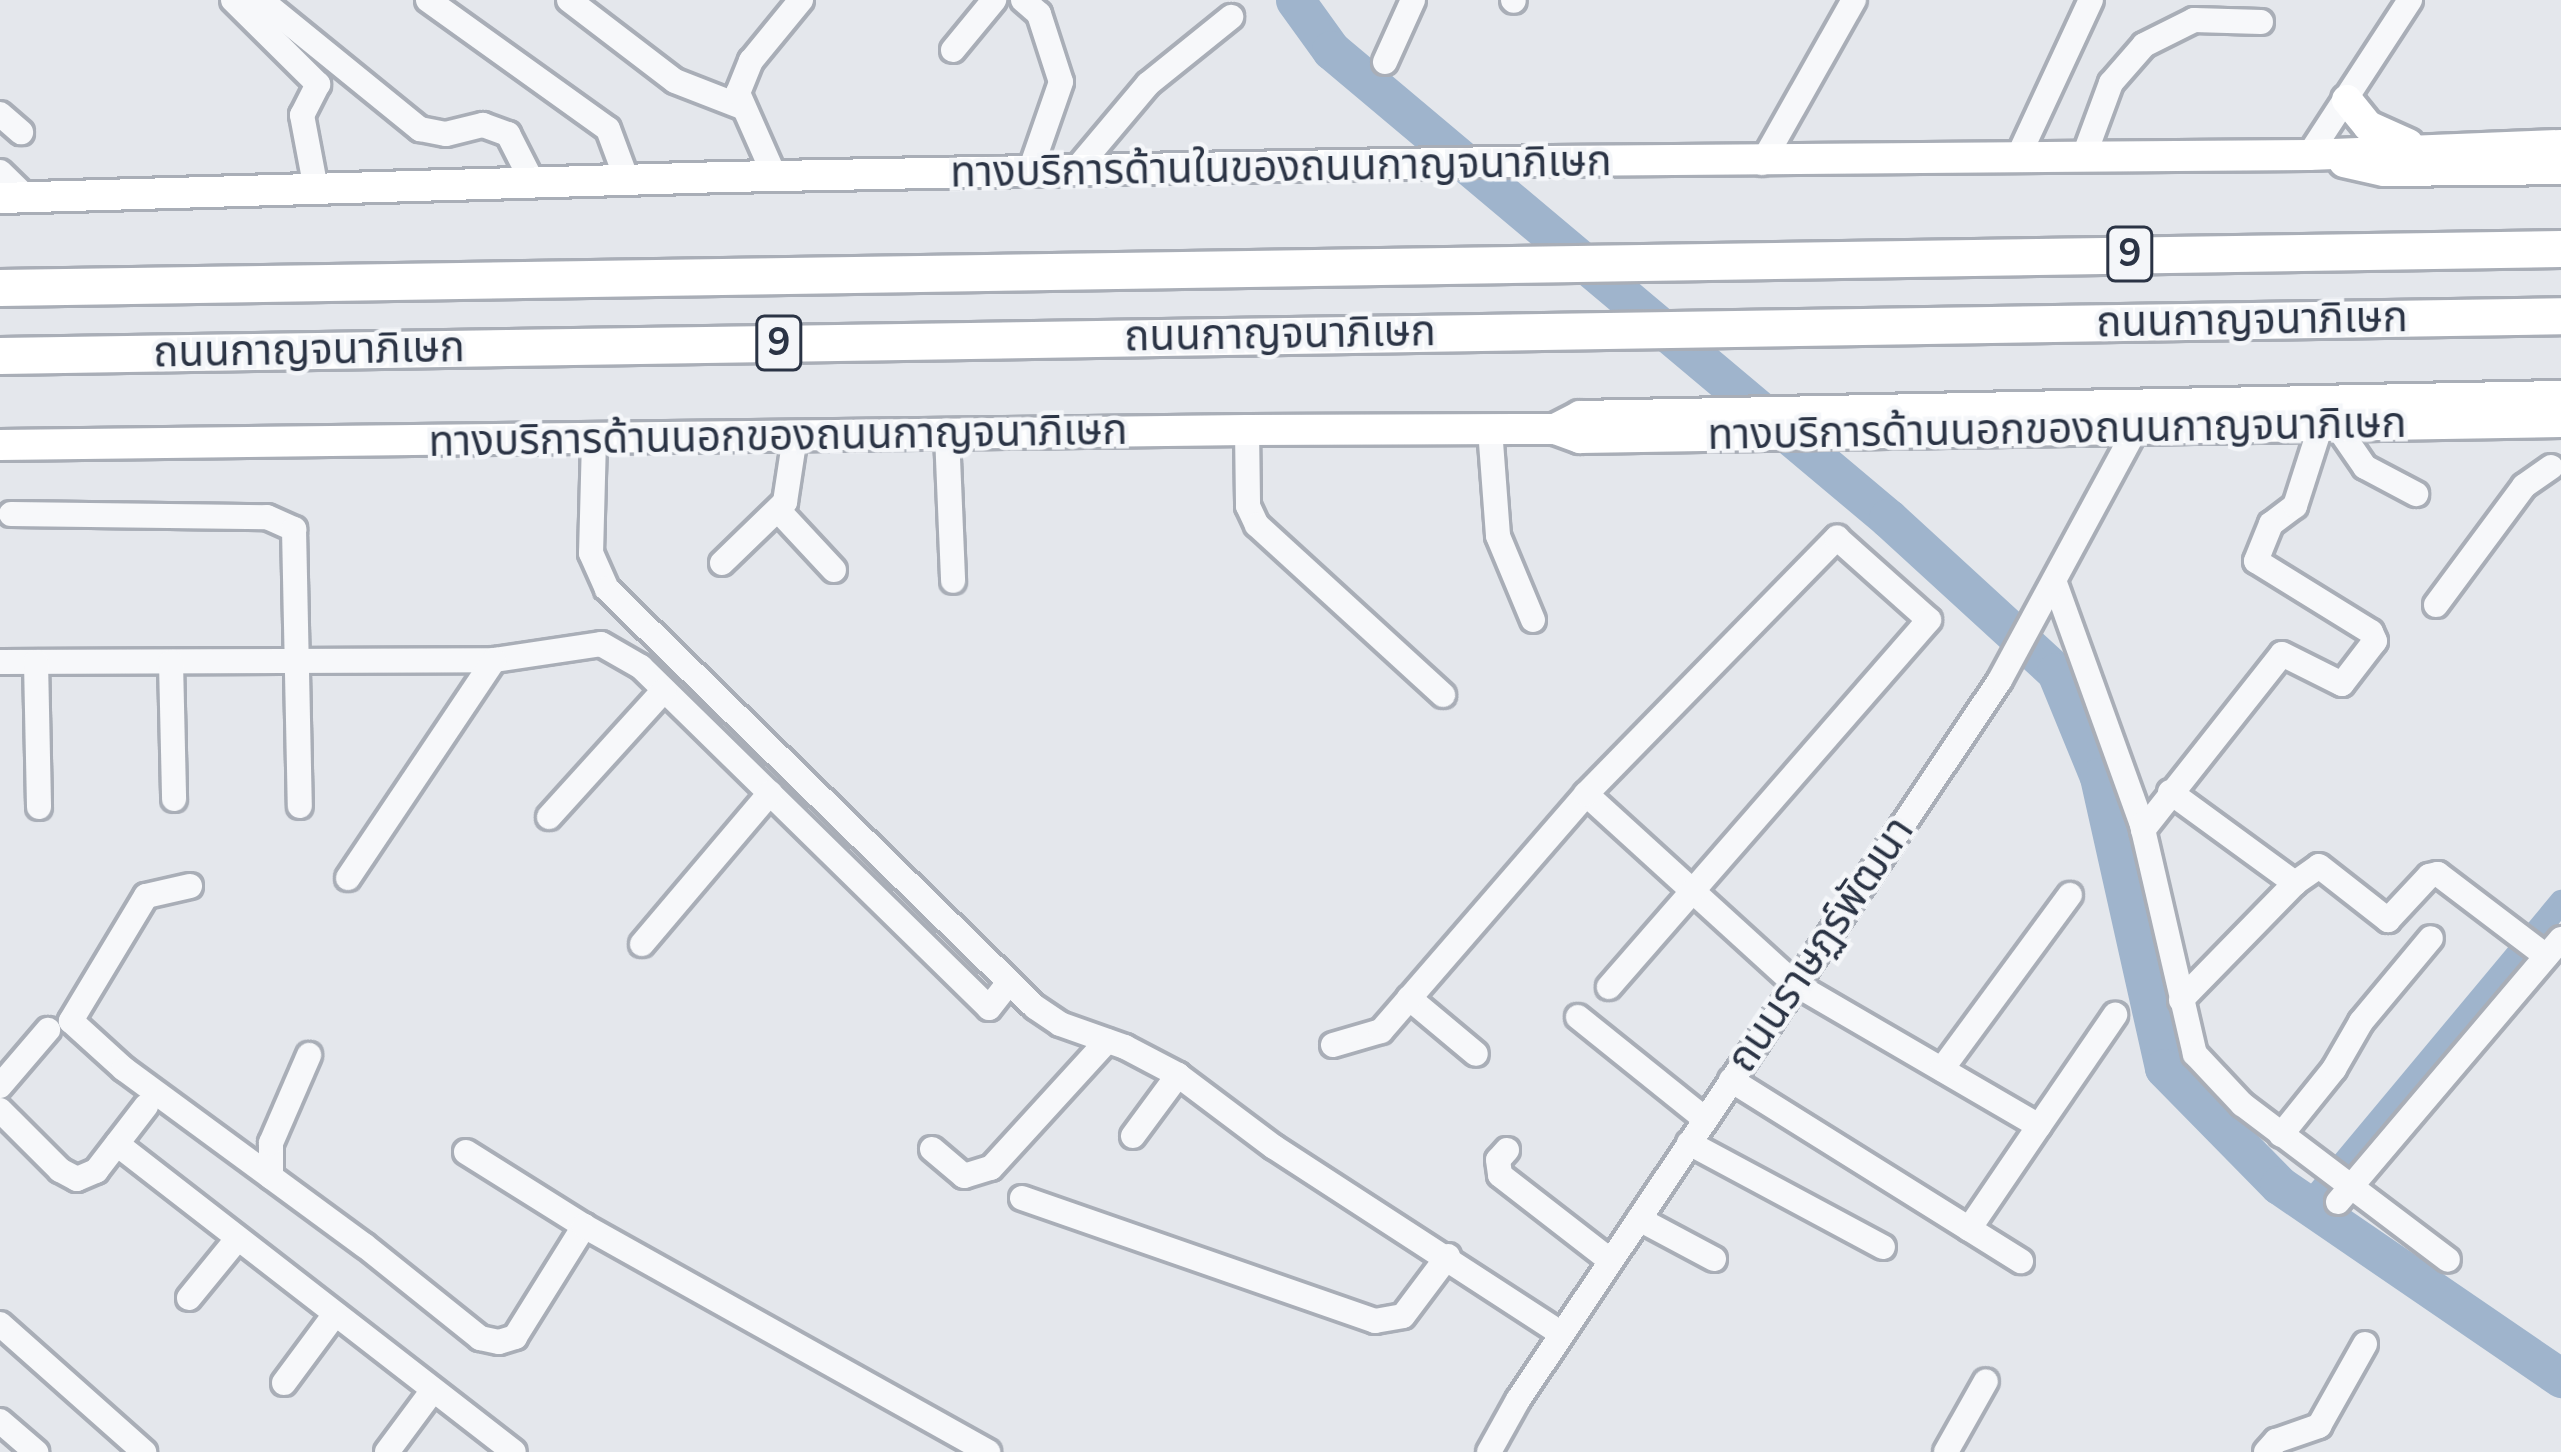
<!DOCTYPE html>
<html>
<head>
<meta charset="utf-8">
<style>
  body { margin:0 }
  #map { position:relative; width:2561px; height:1452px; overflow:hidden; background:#e4e7ec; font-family:"Nunito Sans","Noto Sans Thai",sans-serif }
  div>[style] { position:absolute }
  .canal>* { height:24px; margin:-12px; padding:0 12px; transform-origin:12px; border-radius:12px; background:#9fb4cc }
  .river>* { height:39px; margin:-19.5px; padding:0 19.5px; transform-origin:19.5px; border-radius:19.5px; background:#9fb4cc }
  .roads { filter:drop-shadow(3px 0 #a9aeb7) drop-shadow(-3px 0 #a9aeb7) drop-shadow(0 3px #a9aeb7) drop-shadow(0 -3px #a9aeb7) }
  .minor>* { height:24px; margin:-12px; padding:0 12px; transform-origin:12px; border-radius:12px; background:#f7f8fa }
  .major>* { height:30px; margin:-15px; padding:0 15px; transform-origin:15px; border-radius:15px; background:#fff }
  .highway>* { height:36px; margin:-18px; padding:0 18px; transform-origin:18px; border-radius:18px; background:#fff }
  span { translate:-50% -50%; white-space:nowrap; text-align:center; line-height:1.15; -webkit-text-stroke:9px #f4f6f9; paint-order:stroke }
  .shield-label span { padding:3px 9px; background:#f4f6f9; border:3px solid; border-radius:9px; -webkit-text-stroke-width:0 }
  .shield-label { font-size:39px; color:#2b3445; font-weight:700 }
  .street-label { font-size:42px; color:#2b3445 }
</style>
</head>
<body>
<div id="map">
  <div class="canal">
    <div style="left:2308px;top:1206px;width:396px;rotate:-50.2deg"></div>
  </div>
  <div class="river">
    <div style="left:1295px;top:0;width:62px;rotate:54.2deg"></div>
    <div style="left:1331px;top:50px;width:728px;rotate:40.04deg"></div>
    <div style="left:1888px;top:518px;width:228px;rotate:42.5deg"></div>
    <div style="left:2056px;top:672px;width:113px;rotate:67.7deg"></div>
    <div style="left:2099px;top:777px;width:298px;rotate:77.4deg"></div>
    <div style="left:2164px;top:1068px;width:164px;rotate:45.5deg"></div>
    <div style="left:2279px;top:1185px;width:342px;rotate:34.4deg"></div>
  </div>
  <div class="roads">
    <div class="minor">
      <div style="left:233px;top:0;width:120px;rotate:44.7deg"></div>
      <div style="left:318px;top:84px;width:35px;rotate:117deg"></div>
      <div style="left:302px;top:115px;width:75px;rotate:79.3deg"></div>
      <div style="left:261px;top:0;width:205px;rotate:39.1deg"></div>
      <div style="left:420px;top:129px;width:26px;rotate:11deg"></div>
      <div style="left:446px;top:134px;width:38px;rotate:-14deg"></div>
      <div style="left:483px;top:125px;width:27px;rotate:20deg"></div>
      <div style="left:508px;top:134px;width:55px;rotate:63deg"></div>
      <div style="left:428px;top:0;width:221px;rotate:35.6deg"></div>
      <div style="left:608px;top:129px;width:54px;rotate:69.6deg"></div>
      <div style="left:569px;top:0;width:133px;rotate:37.4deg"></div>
      <div style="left:675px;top:81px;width:72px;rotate:21.2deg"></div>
      <div style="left:1023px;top:0;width:21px;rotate:41deg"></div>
      <div style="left:1039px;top:14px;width:71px;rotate:72.1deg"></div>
      <div style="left:1061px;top:82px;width:97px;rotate:109.2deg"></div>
      <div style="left:1513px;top:0;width:1px;rotate:45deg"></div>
      <div style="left:953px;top:50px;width:65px;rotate:-50.6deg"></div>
      <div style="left:1385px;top:62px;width:68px;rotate:-65.7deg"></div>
      <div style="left:0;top:114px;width:28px;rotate:41deg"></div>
      <div style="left:2309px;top:155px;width:185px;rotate:-56.9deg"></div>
      <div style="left:2084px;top:156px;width:78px;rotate:-69.7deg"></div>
      <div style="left:2111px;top:83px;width:50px;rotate:-49deg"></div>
      <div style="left:2144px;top:45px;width:56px;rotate:-26.6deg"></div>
      <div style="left:2194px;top:20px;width:67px;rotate:1.7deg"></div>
      <div style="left:2018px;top:157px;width:173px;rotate:-65.1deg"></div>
      <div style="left:1762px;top:163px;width:187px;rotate:-60.6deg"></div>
      <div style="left:0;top:172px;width:36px;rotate:44deg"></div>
      <div style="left:1074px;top:172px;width:115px;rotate:-49.9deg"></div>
      <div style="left:1148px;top:84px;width:107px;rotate:-38.9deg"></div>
      <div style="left:775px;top:177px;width:92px;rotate:-113.8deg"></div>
      <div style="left:738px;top:93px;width:35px;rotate:-68deg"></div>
      <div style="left:751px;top:61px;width:79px;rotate:-50.7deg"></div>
      <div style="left:2336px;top:425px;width:51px;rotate:55.4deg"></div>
      <div style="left:2365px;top:467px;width:58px;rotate:27.9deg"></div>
      <div style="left:1490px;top:429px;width:107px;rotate:85.7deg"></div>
      <div style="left:1498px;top:536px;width:91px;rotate:67.4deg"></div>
      <div style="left:1247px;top:430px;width:76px;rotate:89.2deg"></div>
      <div style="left:1248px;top:506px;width:21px;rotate:65deg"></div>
      <div style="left:1257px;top:525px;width:252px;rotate:42.4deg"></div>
      <div style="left:947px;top:435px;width:146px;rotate:87.6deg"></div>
      <div style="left:594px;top:440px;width:113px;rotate:91.5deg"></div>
      <div style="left:591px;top:553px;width:39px;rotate:66deg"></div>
      <div style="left:607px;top:589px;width:598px;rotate:44.32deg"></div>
      <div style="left:1035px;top:1007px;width:30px;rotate:34deg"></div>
      <div style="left:1060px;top:1024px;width:69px;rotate:19.5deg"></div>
      <div style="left:1125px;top:1047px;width:60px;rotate:27.8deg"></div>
      <div style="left:1178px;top:1075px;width:120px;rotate:36.9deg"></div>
      <div style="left:1274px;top:1147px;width:343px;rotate:33deg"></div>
      <div style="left:778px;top:510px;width:82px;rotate:47deg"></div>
      <div style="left:11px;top:514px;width:256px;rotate:0.7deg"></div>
      <div style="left:267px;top:517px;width:30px;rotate:24deg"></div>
      <div style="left:294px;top:529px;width:277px;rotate:88.8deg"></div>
      <div style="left:722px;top:563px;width:88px;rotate:-44.1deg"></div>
      <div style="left:785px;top:502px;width:66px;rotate:-81.3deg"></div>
      <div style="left:2055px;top:583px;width:257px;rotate:70.2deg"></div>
      <div style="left:2142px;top:825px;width:235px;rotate:77deg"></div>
      <div style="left:2195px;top:1054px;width:69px;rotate:46.8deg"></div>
      <div style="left:2242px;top:1104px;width:258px;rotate:37.1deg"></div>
      <div style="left:2436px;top:605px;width:148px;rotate:-53.5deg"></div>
      <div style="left:2524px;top:486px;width:33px;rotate:-35deg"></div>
      <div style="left:0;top:662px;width:494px;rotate:-0.2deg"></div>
      <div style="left:494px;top:660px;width:108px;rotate:-8.5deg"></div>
      <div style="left:601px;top:644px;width:46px;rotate:29.9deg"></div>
      <div style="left:641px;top:667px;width:487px;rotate:44.4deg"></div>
      <div style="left:989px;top:1008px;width:33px;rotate:-52deg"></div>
      <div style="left:36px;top:662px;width:145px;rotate:88.8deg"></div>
      <div style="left:171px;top:662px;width:137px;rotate:88.7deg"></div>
      <div style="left:2170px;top:792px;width:155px;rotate:36.1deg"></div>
      <div style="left:1586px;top:794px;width:282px;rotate:42.3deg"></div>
      <div style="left:1795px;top:984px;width:282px;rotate:30.2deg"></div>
      <div style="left:2039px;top:1126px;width:135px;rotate:-55.6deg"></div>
      <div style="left:549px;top:817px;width:171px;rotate:-47.8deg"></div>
      <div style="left:2143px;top:830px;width:224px;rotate:-51.7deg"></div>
      <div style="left:2282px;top:654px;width:67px;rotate:26.6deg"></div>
      <div style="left:2342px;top:684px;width:54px;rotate:-52.5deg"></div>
      <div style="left:2375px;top:641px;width:10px;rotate:-114deg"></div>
      <div style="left:2371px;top:632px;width:135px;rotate:-148.3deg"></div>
      <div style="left:2256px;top:561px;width:40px;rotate:-68deg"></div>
      <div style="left:2271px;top:524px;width:30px;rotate:-37deg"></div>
      <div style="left:2295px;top:506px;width:85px;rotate:-72.2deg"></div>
      <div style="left:348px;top:878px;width:262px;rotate:-56.2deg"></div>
      <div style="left:190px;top:886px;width:45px;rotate:167.2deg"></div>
      <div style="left:146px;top:896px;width:146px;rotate:121deg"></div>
      <div style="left:71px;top:1021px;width:72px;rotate:42.2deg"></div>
      <div style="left:124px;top:1069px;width:298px;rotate:36.3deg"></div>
      <div style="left:364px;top:1245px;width:149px;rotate:38.7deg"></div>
      <div style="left:480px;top:1338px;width:19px;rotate:12deg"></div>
      <div style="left:499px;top:1342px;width:17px;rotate:-17deg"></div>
      <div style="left:515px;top:1337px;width:131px;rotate:-58.1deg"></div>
      <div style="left:642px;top:944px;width:198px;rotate:-49.7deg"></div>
      <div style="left:1409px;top:998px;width:87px;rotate:39.9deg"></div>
      <div style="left:2181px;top:1000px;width:163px;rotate:-45.7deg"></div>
      <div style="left:2295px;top:883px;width:29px;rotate:-35deg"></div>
      <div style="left:2319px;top:866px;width:88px;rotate:38deg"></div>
      <div style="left:2388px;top:920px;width:60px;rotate:-47deg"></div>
      <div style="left:2429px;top:876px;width:9px;rotate:-13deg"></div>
      <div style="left:2438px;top:874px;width:136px;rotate:37.2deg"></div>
      <div style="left:1578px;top:1017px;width:163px;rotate:38.8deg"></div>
      <div style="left:1333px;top:1045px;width:50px;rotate:-16.3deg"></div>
      <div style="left:1381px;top:1031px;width:313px;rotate:-49.1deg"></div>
      <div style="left:1586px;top:794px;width:359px;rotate:-45.6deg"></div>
      <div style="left:1837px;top:538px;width:123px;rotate:41.7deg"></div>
      <div style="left:1929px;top:620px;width:487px;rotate:131.1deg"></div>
      <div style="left:1942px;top:1069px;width:216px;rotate:-53.7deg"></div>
      <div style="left:1731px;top:1080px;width:342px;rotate:32deg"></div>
      <div style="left:0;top:1086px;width:74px;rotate:-49.4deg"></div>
      <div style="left:0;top:1110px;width:85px;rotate:45deg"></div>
      <div style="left:60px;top:1170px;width:19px;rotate:28deg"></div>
      <div style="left:77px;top:1179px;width:21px;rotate:-23deg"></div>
      <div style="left:96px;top:1171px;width:82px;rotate:-52.4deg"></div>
      <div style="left:2281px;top:1135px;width:85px;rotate:-51.2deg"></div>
      <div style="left:2334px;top:1069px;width:54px;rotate:-60.1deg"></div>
      <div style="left:2361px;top:1022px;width:109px;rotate:-50.2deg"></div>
      <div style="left:1133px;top:1136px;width:76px;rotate:-53.6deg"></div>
      <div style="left:1689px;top:1143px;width:220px;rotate:28.2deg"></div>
      <div style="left:117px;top:1144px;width:502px;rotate:37.8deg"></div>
      <div style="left:932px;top:1149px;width:42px;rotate:40.2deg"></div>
      <div style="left:964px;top:1176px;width:28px;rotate:-17deg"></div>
      <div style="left:991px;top:1168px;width:172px;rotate:-47.6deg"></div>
      <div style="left:1507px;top:1150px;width:13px;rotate:132deg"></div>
      <div style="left:1498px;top:1160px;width:15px;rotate:82deg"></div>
      <div style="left:1500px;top:1175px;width:140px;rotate:37.8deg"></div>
      <div style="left:466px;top:1152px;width:139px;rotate:32.1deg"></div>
      <div style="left:584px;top:1226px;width:463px;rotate:29.2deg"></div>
      <div style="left:271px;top:1177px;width:34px;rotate:-90deg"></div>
      <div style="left:271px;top:1143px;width:96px;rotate:-66.6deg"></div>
      <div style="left:1022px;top:1198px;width:374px;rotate:19.2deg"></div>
      <div style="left:1375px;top:1321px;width:28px;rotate:-10deg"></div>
      <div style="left:1403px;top:1316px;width:75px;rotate:-53.1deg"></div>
      <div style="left:2338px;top:1202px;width:345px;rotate:-49.7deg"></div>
      <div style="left:1639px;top:1219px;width:85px;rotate:28.1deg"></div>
      <div style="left:1969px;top:1229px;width:125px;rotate:-55.8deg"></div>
      <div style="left:189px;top:1298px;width:77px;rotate:-50.8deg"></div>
      <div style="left:0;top:1324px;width:193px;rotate:41.6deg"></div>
      <div style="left:284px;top:1383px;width:86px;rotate:-53.5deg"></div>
      <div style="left:0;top:1421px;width:48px;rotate:40.7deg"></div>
      <div style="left:387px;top:1452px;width:77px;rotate:-53.4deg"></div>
      <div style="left:1489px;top:1452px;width:60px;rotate:-60.9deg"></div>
      <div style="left:1518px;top:1400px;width:866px;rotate:-56.2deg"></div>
      <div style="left:2000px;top:680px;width:286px;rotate:-61.6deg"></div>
      <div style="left:1946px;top:1452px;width:81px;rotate:-60.6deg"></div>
      <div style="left:2266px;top:1452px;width:15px;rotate:-48deg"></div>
      <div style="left:2276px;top:1441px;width:46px;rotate:-19.2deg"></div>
      <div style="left:2319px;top:1426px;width:94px;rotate:-60.7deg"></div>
    </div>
    <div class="major">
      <div style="left:2347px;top:100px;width:33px;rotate:51deg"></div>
      <div style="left:2368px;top:126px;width:44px;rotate:24.2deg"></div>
      <div style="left:2344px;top:162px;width:41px;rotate:12.7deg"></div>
      <div style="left:2384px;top:171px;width:177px;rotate:-0.6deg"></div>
      <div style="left:0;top:198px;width:725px;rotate:-1.66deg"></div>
      <div style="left:725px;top:177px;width:825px;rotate:-1.11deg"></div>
      <div style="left:1550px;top:161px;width:759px;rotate:-0.45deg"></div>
      <div style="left:2309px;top:155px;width:252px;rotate:-2.3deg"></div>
      <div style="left:1555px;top:429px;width:28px;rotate:-27deg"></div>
      <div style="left:1580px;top:416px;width:981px;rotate:-1.17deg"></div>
      <div style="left:0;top:445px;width:1247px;rotate:-0.69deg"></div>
      <div style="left:1247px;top:430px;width:308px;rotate:-0.2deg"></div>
      <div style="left:1555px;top:429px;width:27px;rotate:20deg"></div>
      <div style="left:1580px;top:438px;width:981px;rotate:-0.93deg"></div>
    </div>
    <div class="highway">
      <div style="left:0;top:288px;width:2561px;rotate:-0.87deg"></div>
      <div style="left:0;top:356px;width:2561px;rotate:-0.89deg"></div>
    </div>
  </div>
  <div class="shield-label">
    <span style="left:2130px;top:254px">9</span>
    <span style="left:779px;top:343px">9</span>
  </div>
  <div class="street-label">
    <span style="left:1281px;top:168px;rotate:-1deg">ทางบริการด้านในของถนนกาญจนาภิเษก</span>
    <span style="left:2252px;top:321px;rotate:-1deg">ถนนกาญจนาภิเษก</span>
    <span style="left:1280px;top:335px;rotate:-1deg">ถนนกาญจนาภิเษก</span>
    <span style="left:309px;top:351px;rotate:-1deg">ถนนกาญจนาภิเษก</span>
    <span style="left:2057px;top:430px;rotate:-1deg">ทางบริการด้านนอกของถนนกาญจนาภิเษก</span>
    <span style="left:778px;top:437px;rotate:-1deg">ทางบริการด้านนอกของถนนกาญจนาภิเษก</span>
    <span style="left:1821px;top:945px;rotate:-56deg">ถนนราษฏร์พัฒนา</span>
  </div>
</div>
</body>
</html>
